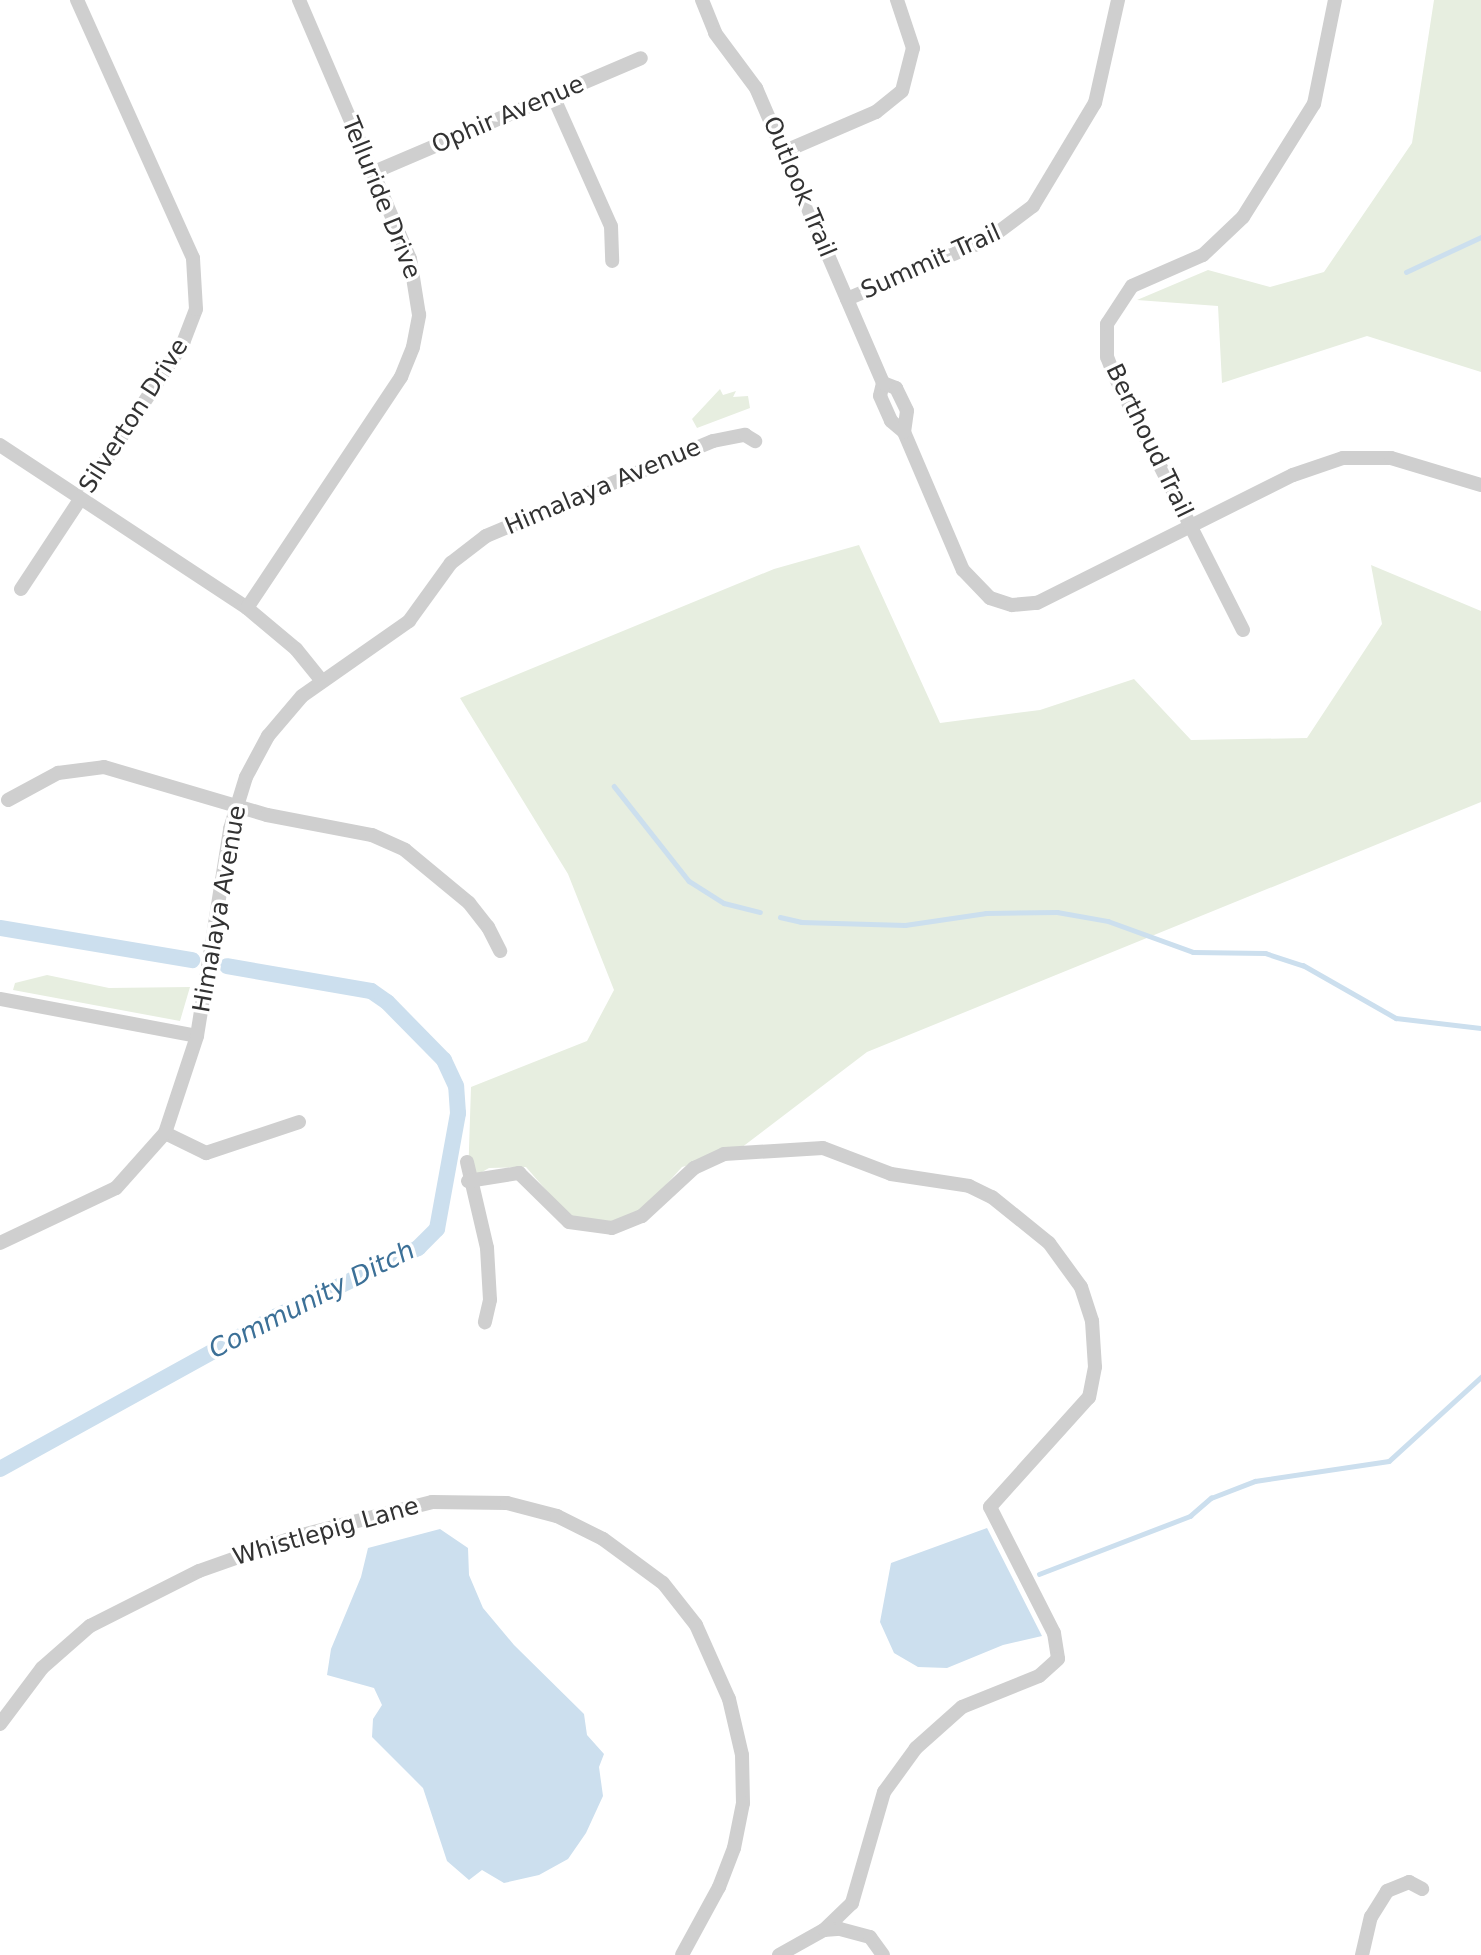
<!DOCTYPE html>
<html>
<head>
<meta charset="utf-8">
<style>
  body { margin:0 }
  #map { position:relative; width:1481px; height:1955px; overflow:hidden; background:#fff; font-family:"DejaVu Sans",sans-serif }
  div>[style] { position:absolute }
  .green>* { inset:0; background:#e7eee0 }
  .water>* { inset:0; background:#ccdfee }
  .stream>* { height:4.5px; margin:-2.25px; padding:0 2.25px; transform-origin:2.25px; border-radius:2.25px; background:#ccdfee }
  .canal>* { height:16px; margin:-8px; padding:0 8px; transform-origin:8px; border-radius:8px; background:#ccdfee }
  .minor>* { height:14px; margin:-7px; padding:0 7px; transform-origin:7px; border-radius:7px; background:#cfcfcf }
  span { translate:-50% -50%; white-space:nowrap; text-align:center; line-height:1.15; -webkit-text-stroke:7px #fff; paint-order:stroke }
  .street-label { font-size:24px; color:#323232 }
  .water-label { font-size:26px; color:#3c7097; font-style:italic }
</style>
</head>
<body>
<div id="map">
  <div class="green">
    <div style="clip-path:polygon(1434px 0,1481px 0,1481px 372px,1367px 336px,1222px 383px,1218px 306px,1137px 300px,1208px 270px,1270px 287px,1324px 272px,1412px 143px)"></div>
    <div style="clip-path:polygon(720px 389px,723px 395px,736px 391px,733px 397px,748px 396px,750px 408px,697px 428px,692px 419px)"></div>
    <div style="clip-path:polygon(859px 545px,940px 723px,1040px 710px,1134px 679px,1191px 740px,1307px 738px,1382px 624px,1371px 565px,1481px 611px,1481px 802px,867px 1052px,737px 1151px,682px 1167px,646px 1207px,611px 1224px,572px 1220px,526px 1167px,489px 1168px,468px 1180px,471px 1087px,587px 1041px,614px 990px,568px 874px,460px 698px,774px 569px)"></div>
    <div style="clip-path:polygon(47px 975px,109px 988px,190px 987px,180px 1021px,13px 990px,15px 983px)"></div>
  </div>
  <div class="water">
    <div style="clip-path:polygon(987px 1528px,1042px 1636px,1003px 1645px,947px 1668px,918px 1667px,894px 1653px,880px 1622px,891px 1563px)"></div>
    <div style="clip-path:polygon(440px 1529px,468px 1548px,469px 1575px,483px 1608px,514px 1645px,584px 1714px,587px 1735px,604px 1754px,599px 1767px,603px 1796px,586px 1833px,568px 1859px,539px 1875px,504px 1883px,482px 1870px,469px 1880px,447px 1861px,423px 1788px,372px 1737px,373px 1719px,382px 1705px,374px 1688px,327px 1675px,331px 1649px,361px 1577px,368px 1548px)"></div>
  </div>
  <div class="stream">
    <div style="left:1406px;top:272px;width:83px;rotate:-25deg"></div>
    <div style="left:614px;top:786px;width:121px;rotate:51.7deg"></div>
    <div style="left:689px;top:881px;width:41px;rotate:32.2deg"></div>
    <div style="left:724px;top:903px;width:37px;rotate:14deg"></div>
    <div style="left:780px;top:917px;width:22px;rotate:13deg"></div>
    <div style="left:801px;top:922px;width:104px;rotate:1.7deg"></div>
    <div style="left:905px;top:925px;width:82px;rotate:-8.4deg"></div>
    <div style="left:986px;top:913px;width:71px;rotate:-0.8deg"></div>
    <div style="left:1057px;top:912px;width:52px;rotate:10deg"></div>
    <div style="left:1108px;top:921px;width:90px;rotate:20deg"></div>
    <div style="left:1193px;top:952px;width:72px;rotate:0.8deg"></div>
    <div style="left:1265px;top:953px;width:40px;rotate:18deg"></div>
    <div style="left:1303px;top:965px;width:107px;rotate:29.7deg"></div>
    <div style="left:1396px;top:1018px;width:86px;rotate:6.7deg"></div>
    <div style="left:1039px;top:1574px;width:162px;rotate:-21deg"></div>
    <div style="left:1190px;top:1516px;width:28px;rotate:-41deg"></div>
    <div style="left:1211px;top:1498px;width:47px;rotate:-21.1deg"></div>
    <div style="left:1255px;top:1481px;width:135px;rotate:-8.5deg"></div>
    <div style="left:1389px;top:1461px;width:125px;rotate:-42.4deg"></div>
  </div>
  <div class="canal">
    <div style="left:0;top:928px;width:195px;rotate:9.5deg"></div>
    <div style="left:0;top:1469px;width:316px;rotate:-28.9deg"></div>
    <div style="left:277px;top:1316px;width:157px;rotate:-25.7deg"></div>
    <div style="left:418px;top:1248px;width:27px;rotate:-45deg"></div>
    <div style="left:437px;top:1229px;width:118px;rotate:-79.7deg"></div>
    <div style="left:458px;top:1113px;width:27px;rotate:-94deg"></div>
    <div style="left:456px;top:1086px;width:29px;rotate:-115deg"></div>
    <div style="left:444px;top:1060px;width:81px;rotate:-134.5deg"></div>
    <div style="left:387px;top:1002px;width:19px;rotate:-145deg"></div>
    <div style="left:371px;top:991px;width:146px;rotate:-170.2deg"></div>
  </div>
  <div class="minor">
    <div style="left:702px;top:0;width:35px;rotate:68deg"></div>
    <div style="left:715px;top:33px;width:69px;rotate:53.3deg"></div>
    <div style="left:756px;top:88px;width:321px;rotate:66.7deg"></div>
    <div style="left:883px;top:383px;width:13px;rotate:103deg"></div>
    <div style="left:880px;top:396px;width:27px;rotate:66deg"></div>
    <div style="left:891px;top:421px;width:17px;rotate:40deg"></div>
    <div style="left:904px;top:432px;width:150px;rotate:66.9deg"></div>
    <div style="left:963px;top:570px;width:39px;rotate:46deg"></div>
    <div style="left:990px;top:598px;width:23px;rotate:18deg"></div>
    <div style="left:1012px;top:605px;width:25px;rotate:-5deg"></div>
    <div style="left:1037px;top:603px;width:286px;rotate:-26.6deg"></div>
    <div style="left:1293px;top:475px;width:53px;rotate:-18.8deg"></div>
    <div style="left:1343px;top:458px;width:48px"></div>
    <div style="left:1391px;top:458px;width:94px;rotate:16.7deg"></div>
    <div style="left:553px;top:96px;width:142px;rotate:66deg"></div>
    <div style="left:611px;top:226px;width:35px;rotate:88deg"></div>
    <div style="left:783px;top:152px;width:101px;rotate:-23.3deg"></div>
    <div style="left:876px;top:112px;width:33px;rotate:-39deg"></div>
    <div style="left:902px;top:91px;width:44px;rotate:-75.7deg"></div>
    <div style="left:913px;top:48px;width:51px;rotate:-108.4deg"></div>
    <div style="left:374px;top:172px;width:290px;rotate:-23.1deg"></div>
    <div style="left:847px;top:299px;width:154px;rotate:-22.9deg"></div>
    <div style="left:989px;top:239px;width:55px;rotate:-36.9deg"></div>
    <div style="left:1033px;top:206px;width:120px;rotate:-59deg"></div>
    <div style="left:1095px;top:103px;width:106px;rotate:-77.4deg"></div>
    <div style="left:883px;top:383px;width:14px;rotate:21deg"></div>
    <div style="left:896px;top:388px;width:25px;rotate:64deg"></div>
    <div style="left:907px;top:411px;width:21px;rotate:98deg"></div>
    <div style="left:0;top:445px;width:296px;rotate:33.4deg"></div>
    <div style="left:247px;top:608px;width:64px;rotate:39.9deg"></div>
    <div style="left:296px;top:649px;width:40px;rotate:51deg"></div>
    <div style="left:21px;top:589px;width:295px;rotate:-56.6deg"></div>
    <div style="left:183px;top:343px;width:36px;rotate:-69deg"></div>
    <div style="left:196px;top:309px;width:51px;rotate:-93.4deg"></div>
    <div style="left:193px;top:258px;width:283px;rotate:-114.2deg"></div>
    <div style="left:247px;top:608px;width:278px;rotate:-56.3deg"></div>
    <div style="left:401px;top:377px;width:32px;rotate:-68deg"></div>
    <div style="left:413px;top:347px;width:33px;rotate:-79deg"></div>
    <div style="left:419px;top:315px;width:57px;rotate:-99.1deg"></div>
    <div style="left:410px;top:259px;width:282px;rotate:-113.2deg"></div>
    <div style="left:1243px;top:630px;width:286px;rotate:-116.8deg"></div>
    <div style="left:1114px;top:375px;width:19px;rotate:-111deg"></div>
    <div style="left:1107px;top:357px;width:33px;rotate:-90deg"></div>
    <div style="left:1107px;top:324px;width:45px;rotate:-56.7deg"></div>
    <div style="left:1132px;top:286px;width:77px;rotate:-23.6deg"></div>
    <div style="left:1203px;top:255px;width:55px;rotate:-43.5deg"></div>
    <div style="left:1243px;top:217px;width:133px;rotate:-57.9deg"></div>
    <div style="left:1314px;top:104px;width:106px;rotate:-78.6deg"></div>
    <div style="left:8px;top:800px;width:57px;rotate:-28.4deg"></div>
    <div style="left:58px;top:773px;width:46px;rotate:-7.4deg"></div>
    <div style="left:104px;top:767px;width:170px;rotate:16.4deg"></div>
    <div style="left:267px;top:815px;width:107px;rotate:10.8deg"></div>
    <div style="left:372px;top:835px;width:36px;rotate:24deg"></div>
    <div style="left:405px;top:850px;width:83px;rotate:39.6deg"></div>
    <div style="left:469px;top:903px;width:31px;rotate:52deg"></div>
    <div style="left:488px;top:927px;width:27px;rotate:63deg"></div>
    <div style="left:0;top:999px;width:200px;rotate:10.6deg"></div>
    <div style="left:165px;top:1133px;width:46px;rotate:26deg"></div>
    <div style="left:206px;top:1153px;width:98px;rotate:-18.4deg"></div>
    <div style="left:467px;top:1162px;width:88px;rotate:76.9deg"></div>
    <div style="left:487px;top:1248px;width:52px;rotate:86.7deg"></div>
    <div style="left:490px;top:1300px;width:23px;rotate:103deg"></div>
    <div style="left:468px;top:1181px;width:52px;rotate:-8.9deg"></div>
    <div style="left:519px;top:1173px;width:70px;rotate:44.4deg"></div>
    <div style="left:569px;top:1222px;width:43px;rotate:7.9deg"></div>
    <div style="left:612px;top:1228px;width:32px;rotate:-22deg"></div>
    <div style="left:642px;top:1216px;width:71px;rotate:-42.7deg"></div>
    <div style="left:694px;top:1168px;width:33px;rotate:-25deg"></div>
    <div style="left:724px;top:1154px;width:99px;rotate:-3.5deg"></div>
    <div style="left:823px;top:1148px;width:73px;rotate:20.9deg"></div>
    <div style="left:891px;top:1174px;width:79px;rotate:8.7deg"></div>
    <div style="left:969px;top:1186px;width:25px;rotate:26deg"></div>
    <div style="left:992px;top:1197px;width:73px;rotate:38.9deg"></div>
    <div style="left:1049px;top:1243px;width:54px;rotate:54deg"></div>
    <div style="left:1081px;top:1287px;width:36px;rotate:72deg"></div>
    <div style="left:1092px;top:1321px;width:46px;rotate:86.3deg"></div>
    <div style="left:1095px;top:1367px;width:31px;rotate:101deg"></div>
    <div style="left:1089px;top:1397px;width:148px;rotate:132deg"></div>
    <div style="left:990px;top:1507px;width:141px;rotate:63.1deg"></div>
    <div style="left:1054px;top:1633px;width:26px;rotate:81deg"></div>
    <div style="left:1058px;top:1659px;width:25px;rotate:138deg"></div>
    <div style="left:1039px;top:1676px;width:83px;rotate:158.1deg"></div>
    <div style="left:962px;top:1707px;width:62px;rotate:138.3deg"></div>
    <div style="left:916px;top:1748px;width:54px;rotate:126deg"></div>
    <div style="left:884px;top:1792px;width:116px;rotate:106.1deg"></div>
    <div style="left:852px;top:1903px;width:39px;rotate:136deg"></div>
    <div style="left:0;top:1243px;width:128px;rotate:-25.4deg"></div>
    <div style="left:116px;top:1188px;width:74px;rotate:-48.3deg"></div>
    <div style="left:165px;top:1133px;width:102px;rotate:-71.7deg"></div>
    <div style="left:197px;top:1036px;width:210px;rotate:-80.9deg"></div>
    <div style="left:230px;top:829px;width:54px;rotate:-72.9deg"></div>
    <div style="left:246px;top:777px;width:47px;rotate:-61.8deg"></div>
    <div style="left:268px;top:736px;width:52px;rotate:-49.6deg"></div>
    <div style="left:302px;top:696px;width:131px;rotate:-35deg"></div>
    <div style="left:409px;top:621px;width:72px;rotate:-54.1deg"></div>
    <div style="left:451px;top:563px;width:44px;rotate:-37.6deg"></div>
    <div style="left:486px;top:536px;width:246px;rotate:-22.7deg"></div>
    <div style="left:713px;top:441px;width:33px;rotate:-11deg"></div>
    <div style="left:745px;top:435px;width:12px;rotate:31deg"></div>
    <div style="left:0;top:1724px;width:70px;rotate:-53.1deg"></div>
    <div style="left:42px;top:1668px;width:64px;rotate:-41.2deg"></div>
    <div style="left:90px;top:1626px;width:122px;rotate:-26.8deg"></div>
    <div style="left:199px;top:1571px;width:105px;rotate:-19.5deg"></div>
    <div style="left:298px;top:1536px;width:138px;rotate:-14.2deg"></div>
    <div style="left:432px;top:1502px;width:75px;rotate:0.8deg"></div>
    <div style="left:507px;top:1503px;width:52px;rotate:14.6deg"></div>
    <div style="left:557px;top:1516px;width:51px;rotate:26.6deg"></div>
    <div style="left:603px;top:1539px;width:74px;rotate:36.3deg"></div>
    <div style="left:663px;top:1583px;width:53px;rotate:51.8deg"></div>
    <div style="left:696px;top:1625px;width:81px;rotate:66deg"></div>
    <div style="left:729px;top:1699px;width:57px;rotate:76.9deg"></div>
    <div style="left:742px;top:1755px;width:48px;rotate:88.8deg"></div>
    <div style="left:743px;top:1803px;width:46px;rotate:101.3deg"></div>
    <div style="left:734px;top:1848px;width:42px;rotate:111deg"></div>
    <div style="left:719px;top:1887px;width:77px;rotate:118.6deg"></div>
    <div style="left:779px;top:1955px;width:51px;rotate:-29.1deg"></div>
    <div style="left:824px;top:1930px;width:16px;rotate:-4deg"></div>
    <div style="left:840px;top:1929px;width:31px;rotate:15deg"></div>
    <div style="left:870px;top:1937px;width:22px;rotate:54deg"></div>
    <div style="left:1362px;top:1955px;width:39px;rotate:-77deg"></div>
    <div style="left:1371px;top:1917px;width:31px;rotate:-58deg"></div>
    <div style="left:1387px;top:1891px;width:24px;rotate:-22deg"></div>
    <div style="left:1409px;top:1882px;width:15px;rotate:28deg"></div>
  </div>
  <div class="street-label">
    <span style="left:508px;top:115px;rotate:-23deg">Ophir Avenue</span>
    <span style="left:799px;top:187px;rotate:67deg">Outlook Trail</span>
    <span style="left:381px;top:198px;rotate:68deg">Telluride Drive</span>
    <span style="left:931px;top:262px;rotate:-24deg">Summit Trail</span>
    <span style="left:134px;top:416px;rotate:-57deg">Silverton Drive</span>
    <span style="left:1149px;top:441px;rotate:64deg">Berthoud Trail</span>
    <span style="left:603px;top:487px;rotate:-23deg">Himalaya Avenue</span>
    <span style="left:220px;top:909px;rotate:-80deg">Himalaya Avenue</span>
    <span style="left:326px;top:1532px;rotate:-16deg">Whistlepig Lane</span>
  </div>
  <div class="water-label">
    <span style="left:312px;top:1300px;rotate:-27deg">Community Ditch</span>
  </div>
</div>
</body>
</html>
